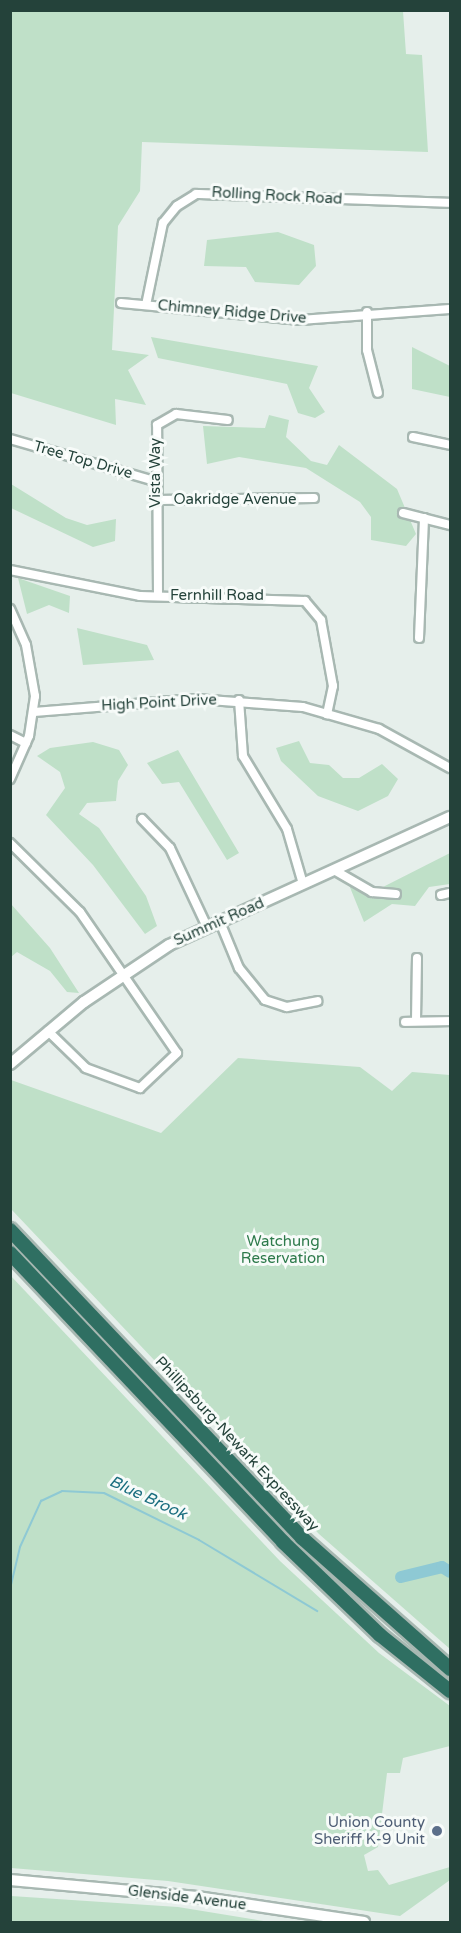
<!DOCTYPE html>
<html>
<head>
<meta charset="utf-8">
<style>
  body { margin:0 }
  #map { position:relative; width:461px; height:1933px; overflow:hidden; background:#e6efeb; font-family:"Varela Round",sans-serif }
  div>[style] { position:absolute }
  .green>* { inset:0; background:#bfe0c8 }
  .stream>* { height:2px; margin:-1px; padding:0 1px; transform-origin:1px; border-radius:1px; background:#8ec9d4 }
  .river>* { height:12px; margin:-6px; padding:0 6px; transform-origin:6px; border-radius:6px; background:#8ec9d4 }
  .roads { filter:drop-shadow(2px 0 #a8b8b2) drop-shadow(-2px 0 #a8b8b2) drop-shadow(0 2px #a8b8b2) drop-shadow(0 -2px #a8b8b2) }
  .street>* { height:8px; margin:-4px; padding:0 4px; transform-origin:4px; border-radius:4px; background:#fff }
  .secondary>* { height:10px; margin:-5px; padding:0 5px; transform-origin:5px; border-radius:5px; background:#fff }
  .highway>* { height:14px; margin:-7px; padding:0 7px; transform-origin:7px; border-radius:7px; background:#2f6f62 }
  .dots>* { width:16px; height:16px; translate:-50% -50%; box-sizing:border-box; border:3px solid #f7fbf9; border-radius:50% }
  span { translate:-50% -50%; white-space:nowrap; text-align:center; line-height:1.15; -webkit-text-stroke:6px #f7fbf9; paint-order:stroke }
  .street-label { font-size:15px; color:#24423a }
  .park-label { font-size:15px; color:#2d7a4b }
  .service-label { font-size:15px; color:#4e5e75 }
  .right { translate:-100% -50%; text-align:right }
  .water-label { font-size:16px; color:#1c6f80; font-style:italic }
  .frame { position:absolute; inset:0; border:12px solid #24423a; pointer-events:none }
</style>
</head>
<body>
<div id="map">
  <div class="green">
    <div style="clip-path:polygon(10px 11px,403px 11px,406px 54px,422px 55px,428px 152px,142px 142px,140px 191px,118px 226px,112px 350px,149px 355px,128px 370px,146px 405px,115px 399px,116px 425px,11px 393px)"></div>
    <div style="clip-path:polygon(278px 232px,314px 245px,316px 266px,299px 285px,255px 282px,246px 267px,204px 266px,207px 240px)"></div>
    <div style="clip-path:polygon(151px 337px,318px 366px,309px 388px,325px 412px,315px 418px,298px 413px,287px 384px,158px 358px)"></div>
    <div style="clip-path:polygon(412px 347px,450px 366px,450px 397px,412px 389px)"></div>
    <div style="clip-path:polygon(269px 415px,289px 420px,286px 437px,311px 461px,327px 465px,339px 445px,397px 489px,416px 534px,406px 546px,371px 540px,371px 517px,360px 502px,306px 468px,239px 457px,207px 464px,203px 426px,265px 428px)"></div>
    <div style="clip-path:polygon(11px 484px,66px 518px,87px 525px,116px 519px,115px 541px,93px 547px,11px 508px)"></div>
    <div style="clip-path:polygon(18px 578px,70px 596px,69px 613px,49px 605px,27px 614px)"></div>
    <div style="clip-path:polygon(77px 628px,147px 645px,154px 660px,83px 665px)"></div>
    <div style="clip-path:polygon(299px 741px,310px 763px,329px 765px,343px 778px,359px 778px,382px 764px,398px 779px,388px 796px,358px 811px,318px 796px,281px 761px,276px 748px)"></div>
    <div style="clip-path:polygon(93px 742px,119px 750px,128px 765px,118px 781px,116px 801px,87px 803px,79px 814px,99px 828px,146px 896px,157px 926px,145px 934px,93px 865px,46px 815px,65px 788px,60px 772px,37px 756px,50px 748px)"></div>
    <div style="clip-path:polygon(178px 750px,239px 853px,227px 860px,179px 782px,162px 784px,147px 763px)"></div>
    <div style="clip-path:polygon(450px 853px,450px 884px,429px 887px,415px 906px,392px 904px,364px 922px,347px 880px,381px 888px)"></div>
    <div style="clip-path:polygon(11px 904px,50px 948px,79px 993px,67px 992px,50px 971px,17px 952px,11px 957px)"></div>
    <div style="clip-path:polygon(238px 1058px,360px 1067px,392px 1091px,412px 1072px,450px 1075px,450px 1064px,450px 1649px,319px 1534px,11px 1209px,11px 1080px,161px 1133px)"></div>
    <div style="clip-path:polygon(10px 1275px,280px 1561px,379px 1653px,450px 1706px,450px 1746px,403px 1758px,400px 1773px,387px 1773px,378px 1847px,364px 1855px,368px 1871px,378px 1870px,389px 1885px,450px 1867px,450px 1880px,400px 1916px,168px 1881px,11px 1868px)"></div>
    <div style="clip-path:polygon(11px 1896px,178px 1907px,270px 1922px,11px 1922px)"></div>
  </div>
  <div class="stream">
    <div style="left:10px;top:1589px;width:43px;rotate:-76.6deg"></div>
    <div style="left:20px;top:1547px;width:51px;rotate:-65.5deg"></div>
    <div style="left:41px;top:1501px;width:23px;rotate:-25deg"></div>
    <div style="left:62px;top:1491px;width:42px;rotate:2.7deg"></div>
    <div style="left:104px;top:1493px;width:106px;rotate:26.3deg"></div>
    <div style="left:199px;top:1540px;width:138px;rotate:31deg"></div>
  </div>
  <div class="river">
    <div style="left:401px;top:1577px;width:42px;rotate:-13.7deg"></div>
    <div style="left:442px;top:1567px;width:9px;rotate:32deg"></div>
  </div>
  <div class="roads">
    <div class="street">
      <div style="left:121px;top:303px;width:180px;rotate:5.4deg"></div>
      <div style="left:300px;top:320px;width:150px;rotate:-4.2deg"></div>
      <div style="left:146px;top:305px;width:84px;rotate:-78.3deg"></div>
      <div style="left:163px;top:223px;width:22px;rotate:-51deg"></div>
      <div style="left:177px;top:206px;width:22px;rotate:-32deg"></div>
      <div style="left:196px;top:194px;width:254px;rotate:2deg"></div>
      <div style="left:367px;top:312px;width:38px;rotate:90deg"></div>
      <div style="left:367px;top:350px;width:44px;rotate:75.7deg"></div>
      <div style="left:413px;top:437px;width:38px;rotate:12deg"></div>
      <div style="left:10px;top:439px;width:151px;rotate:16.2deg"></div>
      <div style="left:156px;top:500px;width:158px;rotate:-0.7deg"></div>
      <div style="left:403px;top:513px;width:49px;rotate:14.3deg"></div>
      <div style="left:10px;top:570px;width:133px;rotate:11.3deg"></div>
      <div style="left:140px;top:596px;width:165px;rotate:1.7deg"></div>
      <div style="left:305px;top:601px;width:25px;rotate:50deg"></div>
      <div style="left:321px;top:620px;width:67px;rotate:79.7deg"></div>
      <div style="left:333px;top:686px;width:29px;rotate:102deg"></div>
      <div style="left:158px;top:596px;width:171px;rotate:-90.3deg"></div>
      <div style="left:157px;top:425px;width:22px;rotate:-30deg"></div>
      <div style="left:176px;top:414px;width:52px;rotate:6.6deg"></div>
      <div style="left:10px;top:609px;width:39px;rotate:66deg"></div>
      <div style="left:26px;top:645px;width:52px;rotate:80deg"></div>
      <div style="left:35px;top:696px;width:40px;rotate:98.5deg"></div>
      <div style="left:29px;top:736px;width:47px;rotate:113.8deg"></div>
      <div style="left:419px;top:638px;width:120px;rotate:-87.6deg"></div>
      <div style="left:239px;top:700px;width:56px;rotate:85.9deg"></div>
      <div style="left:243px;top:756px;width:85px;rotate:58.9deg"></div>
      <div style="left:287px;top:829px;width:57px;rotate:73.8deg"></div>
      <div style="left:34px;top:712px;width:163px;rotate:-4.6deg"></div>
      <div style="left:196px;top:699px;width:107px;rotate:4.3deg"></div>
      <div style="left:303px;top:707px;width:79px;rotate:16.1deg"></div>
      <div style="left:379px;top:729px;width:81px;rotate:28.8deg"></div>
      <div style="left:10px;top:735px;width:18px;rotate:27deg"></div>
      <div style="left:142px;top:819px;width:40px;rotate:46deg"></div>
      <div style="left:170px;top:848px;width:87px;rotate:64.9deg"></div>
      <div style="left:10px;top:843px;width:98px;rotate:44.6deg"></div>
      <div style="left:80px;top:912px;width:171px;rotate:55.5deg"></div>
      <div style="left:177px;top:1053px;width:51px;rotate:136.6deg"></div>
      <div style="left:140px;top:1088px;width:58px;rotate:-159.7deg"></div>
      <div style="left:86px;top:1068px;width:53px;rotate:-135.8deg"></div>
      <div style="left:334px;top:870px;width:44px;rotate:30.1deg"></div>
      <div style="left:372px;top:892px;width:24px;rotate:5deg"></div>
      <div style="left:441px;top:895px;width:9px;rotate:-13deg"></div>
      <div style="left:220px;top:922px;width:50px;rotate:67.6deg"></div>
      <div style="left:239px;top:968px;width:41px;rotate:50.9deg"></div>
      <div style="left:265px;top:1000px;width:23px;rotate:18deg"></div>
      <div style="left:287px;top:1007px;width:31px;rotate:-11deg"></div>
      <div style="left:416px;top:1021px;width:63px;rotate:-89.1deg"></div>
      <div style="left:405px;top:1022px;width:45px;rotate:-1.3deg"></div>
    </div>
    <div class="secondary">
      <div style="left:10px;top:1064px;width:97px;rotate:-40deg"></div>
      <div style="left:84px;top:1002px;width:102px;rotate:-33.8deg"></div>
      <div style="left:169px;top:945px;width:309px;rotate:-24.5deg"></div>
      <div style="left:10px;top:1880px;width:188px;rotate:5.2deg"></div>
      <div style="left:197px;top:1897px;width:169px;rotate:8.5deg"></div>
    </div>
    <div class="highway">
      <div style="left:10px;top:1230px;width:424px;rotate:46.5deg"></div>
      <div style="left:302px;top:1538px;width:198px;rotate:41.5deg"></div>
      <div style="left:10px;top:1253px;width:398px;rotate:46.6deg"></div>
      <div style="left:283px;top:1542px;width:134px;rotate:43.8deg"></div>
      <div style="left:380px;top:1635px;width:90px;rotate:38.7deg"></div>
    </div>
  </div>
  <div class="dots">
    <div style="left:437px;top:1831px;background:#5c6f8a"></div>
  </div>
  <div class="street-label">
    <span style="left:277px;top:196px;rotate:3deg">Rolling Rock Road</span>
    <span style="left:232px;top:312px;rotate:5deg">Chimney Ridge Drive</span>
    <span style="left:83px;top:460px;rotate:16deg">Tree Top Drive</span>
    <span style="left:156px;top:473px;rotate:-90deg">Vista Way</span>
    <span style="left:235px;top:500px">Oakridge Avenue</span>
    <span style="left:217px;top:596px">Fernhill Road</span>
    <span style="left:159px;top:703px;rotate:-3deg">High Point Drive</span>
    <span style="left:219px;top:922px;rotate:-24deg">Summit Road</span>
    <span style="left:237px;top:1444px;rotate:47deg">Phillipsburg-Newark Expressway</span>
    <span style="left:187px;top:1898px;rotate:7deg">Glenside Avenue</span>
  </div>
  <div class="park-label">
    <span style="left:283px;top:1250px">Watchung<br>Reservation</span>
  </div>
  <div class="service-label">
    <span class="right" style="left:425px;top:1831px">Union County<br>Sheriff K-9 Unit</span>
  </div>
  <div class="water-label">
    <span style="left:148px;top:1498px;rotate:25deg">Blue Brook</span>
  </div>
  <div class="frame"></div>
</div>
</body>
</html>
